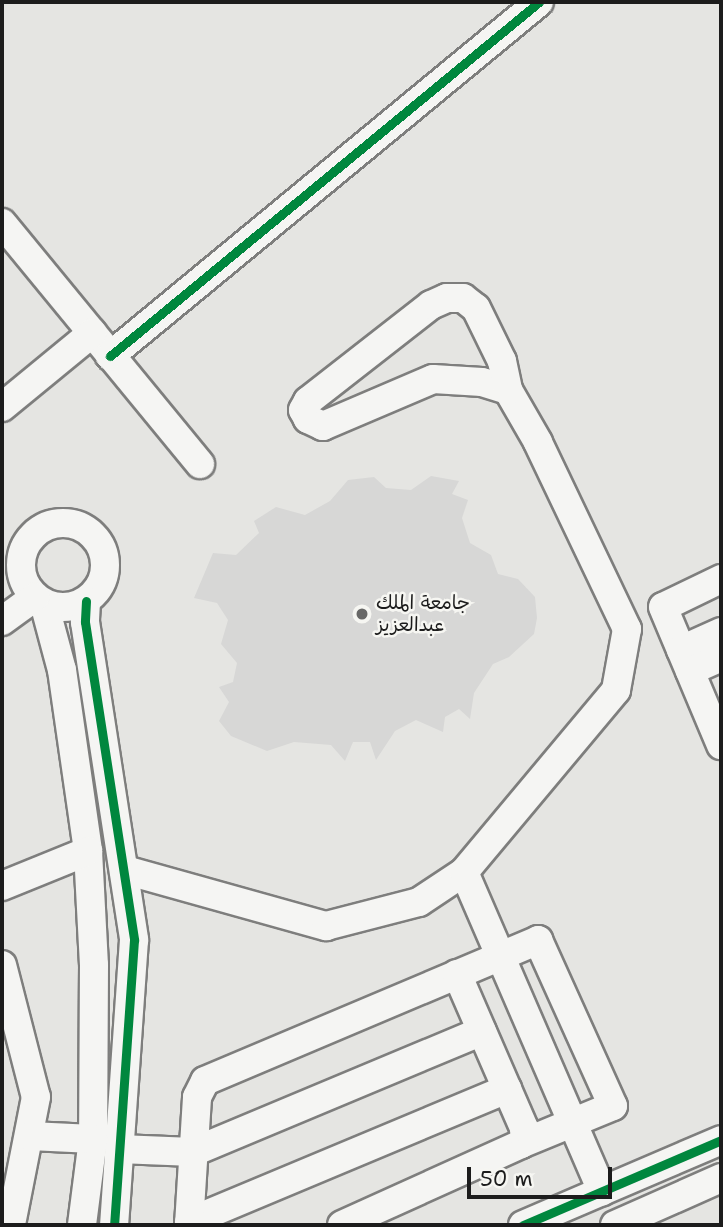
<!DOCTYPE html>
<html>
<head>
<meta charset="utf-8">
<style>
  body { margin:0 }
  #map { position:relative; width:723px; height:1227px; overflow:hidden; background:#f5f5f3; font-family:"Shantell Sans","Playpen Sans Arabic",sans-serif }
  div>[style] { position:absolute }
  .built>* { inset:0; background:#e5e5e2; transform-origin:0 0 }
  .building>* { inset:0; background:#d7d7d6 }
  .roads { filter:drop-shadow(2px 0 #7e7e7d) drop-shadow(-2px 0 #7e7e7d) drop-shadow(0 2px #7e7e7d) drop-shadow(0 -2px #7e7e7d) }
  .minor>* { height:28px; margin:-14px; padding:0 14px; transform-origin:14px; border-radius:14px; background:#f5f5f3 }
  .minor>.ring { margin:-14px; padding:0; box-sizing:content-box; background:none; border:28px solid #f5f5f3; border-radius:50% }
  .cycleway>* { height:9px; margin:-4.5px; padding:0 4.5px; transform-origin:4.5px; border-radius:4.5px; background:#00873e }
  .dots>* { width:19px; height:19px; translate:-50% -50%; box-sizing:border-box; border:4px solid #f6f6f2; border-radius:50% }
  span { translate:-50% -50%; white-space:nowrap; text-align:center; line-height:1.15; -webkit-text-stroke:5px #f6f6f2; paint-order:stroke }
  .poi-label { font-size:19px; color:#1c1c1c }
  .left { translate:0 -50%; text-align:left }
  .frame { position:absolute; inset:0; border:4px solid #1c1c1c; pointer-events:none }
  .scale { position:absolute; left:467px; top:1167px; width:145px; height:32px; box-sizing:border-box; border:4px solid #1c1c1c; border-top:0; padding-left:9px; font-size:21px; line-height:24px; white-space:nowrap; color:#1c1c1c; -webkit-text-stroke:5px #f6f6f2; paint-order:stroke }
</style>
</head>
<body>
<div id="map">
  <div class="built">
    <div style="left:2px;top:2px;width:719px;height:1223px"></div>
  </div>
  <div class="building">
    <div style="clip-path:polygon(431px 476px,459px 481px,452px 494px,468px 500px,462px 518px,470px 543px,491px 555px,498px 574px,518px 579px,535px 597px,537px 618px,534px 634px,509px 657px,493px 664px,474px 693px,470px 719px,459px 709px,445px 717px,443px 732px,416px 720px,395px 731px,376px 760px,370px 742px,353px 742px,345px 761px,331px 745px,294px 742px,267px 751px,231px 736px,219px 721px,229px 702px,219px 687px,233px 682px,237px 663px,221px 644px,228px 620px,217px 603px,194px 598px,213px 553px,236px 555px,259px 533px,254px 521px,276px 507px,305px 515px,330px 501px,348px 480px,374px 477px,386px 488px,411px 490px)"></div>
  </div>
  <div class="roads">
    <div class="minor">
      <div style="left:2px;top:223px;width:312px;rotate:50.6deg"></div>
      <div style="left:110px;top:356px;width:556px;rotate:-39.53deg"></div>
      <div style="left:2px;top:407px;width:117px;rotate:-39.4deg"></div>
      <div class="ring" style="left:21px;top:523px;width:56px;height:56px"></div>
      <div style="left:721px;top:579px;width:64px;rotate:154.2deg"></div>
      <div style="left:663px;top:607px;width:150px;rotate:67.2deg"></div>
      <div style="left:86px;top:601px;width:21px;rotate:93deg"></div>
      <div style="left:85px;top:622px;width:322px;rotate:81.2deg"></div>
      <div style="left:134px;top:940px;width:286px;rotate:94deg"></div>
      <div style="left:44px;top:603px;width:69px;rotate:75deg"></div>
      <div style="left:62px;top:670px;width:183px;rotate:81.8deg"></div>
      <div style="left:88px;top:851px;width:114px;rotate:87deg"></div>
      <div style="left:94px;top:965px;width:174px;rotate:90.3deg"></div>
      <div style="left:93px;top:1139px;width:87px;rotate:97.3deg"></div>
      <div style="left:2px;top:621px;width:41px;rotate:-36deg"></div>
      <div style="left:681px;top:650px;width:44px;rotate:-24.2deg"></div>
      <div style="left:690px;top:671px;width:34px;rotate:-24deg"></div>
      <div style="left:125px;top:870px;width:209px;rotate:15.6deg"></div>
      <div style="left:326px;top:926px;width:96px;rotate:-14.5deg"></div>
      <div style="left:419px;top:902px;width:54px;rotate:-33.7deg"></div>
      <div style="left:464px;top:872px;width:237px;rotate:-50.1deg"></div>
      <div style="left:616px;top:690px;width:62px;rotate:-79.8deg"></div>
      <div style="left:627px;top:629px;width:207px;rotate:-115.5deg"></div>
      <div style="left:538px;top:442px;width:60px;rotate:-120deg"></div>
      <div style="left:508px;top:390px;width:27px;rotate:-163deg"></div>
      <div style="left:482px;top:382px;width:49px;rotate:-176.5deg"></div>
      <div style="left:433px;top:379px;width:120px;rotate:156.9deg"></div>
      <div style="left:323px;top:426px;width:17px;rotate:-155deg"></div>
      <div style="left:308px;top:419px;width:10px;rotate:-119deg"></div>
      <div style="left:303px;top:410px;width:10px;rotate:-61deg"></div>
      <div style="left:308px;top:401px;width:156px;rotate:-38deg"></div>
      <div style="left:431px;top:305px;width:17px;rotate:-24deg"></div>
      <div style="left:447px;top:298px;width:16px"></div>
      <div style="left:463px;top:298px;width:16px;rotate:38deg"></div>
      <div style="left:476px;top:308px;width:59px;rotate:63.9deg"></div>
      <div style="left:502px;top:361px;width:30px;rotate:78deg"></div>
      <div style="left:464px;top:872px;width:348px;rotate:66.6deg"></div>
      <div style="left:2px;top:886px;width:93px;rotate:-22.1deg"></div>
      <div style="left:2px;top:965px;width:136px;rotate:75.6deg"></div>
      <div style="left:36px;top:1097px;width:130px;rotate:101.1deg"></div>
      <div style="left:30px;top:1136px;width:63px;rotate:2.7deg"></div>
      <div style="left:119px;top:1149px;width:74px;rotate:2.3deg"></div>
      <div style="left:193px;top:1152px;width:313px;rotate:-22.7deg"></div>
      <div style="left:189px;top:1222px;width:345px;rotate:-22.7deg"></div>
      <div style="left:189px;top:1225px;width:128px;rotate:-86.4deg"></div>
      <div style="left:197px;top:1097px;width:18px;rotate:-63deg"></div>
      <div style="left:205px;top:1081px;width:362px;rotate:-22.9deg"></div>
      <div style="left:538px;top:940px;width:182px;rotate:65.7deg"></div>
      <div style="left:613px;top:1106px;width:100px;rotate:157.6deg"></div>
      <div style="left:342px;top:1225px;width:196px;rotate:-24.3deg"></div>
      <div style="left:521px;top:1144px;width:6px;rotate:-45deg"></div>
      <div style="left:525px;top:1140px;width:12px;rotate:-95deg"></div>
      <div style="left:524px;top:1128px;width:168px;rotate:-113.5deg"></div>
      <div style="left:523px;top:1225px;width:215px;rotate:-23.2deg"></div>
      <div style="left:615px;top:1225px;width:116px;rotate:-23.9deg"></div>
    </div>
  </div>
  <div class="cycleway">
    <div style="left:110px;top:356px;width:556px;rotate:-39.53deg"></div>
    <div style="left:86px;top:601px;width:21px;rotate:93deg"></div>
    <div style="left:85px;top:622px;width:322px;rotate:81.2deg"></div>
    <div style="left:134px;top:940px;width:286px;rotate:94deg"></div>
    <div style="left:523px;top:1225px;width:215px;rotate:-23.2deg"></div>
  </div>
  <div class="dots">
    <div style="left:362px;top:614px;background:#686867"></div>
  </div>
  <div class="poi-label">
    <span class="left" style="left:376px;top:614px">جامعة الملك<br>عبدالعزيز</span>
  </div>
  <div class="frame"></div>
  <div class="scale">50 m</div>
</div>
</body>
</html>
